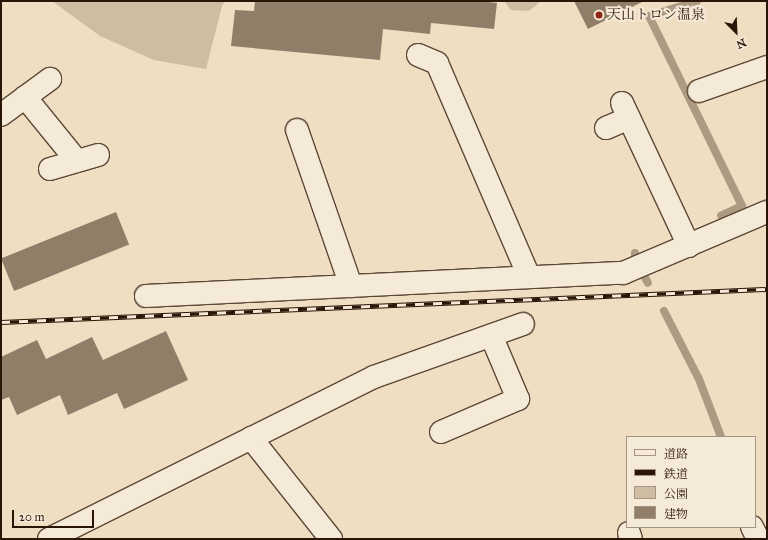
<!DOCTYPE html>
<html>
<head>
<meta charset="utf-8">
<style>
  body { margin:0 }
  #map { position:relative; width:768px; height:540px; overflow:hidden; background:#f0dec3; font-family:"IM FELL Great Primer","Noto Serif JP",serif }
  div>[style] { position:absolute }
  .green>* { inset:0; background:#cebca3 }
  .stream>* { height:8px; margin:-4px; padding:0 4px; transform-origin:4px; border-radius:4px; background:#ad9a83 }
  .building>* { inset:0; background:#917e68; transform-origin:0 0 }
  .roads { filter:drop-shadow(1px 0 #5c4835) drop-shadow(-1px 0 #5c4835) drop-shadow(0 1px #5c4835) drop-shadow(0 -1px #5c4835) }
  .street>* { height:22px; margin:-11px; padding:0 11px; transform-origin:11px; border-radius:11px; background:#f5ead8 }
  .rail>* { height:4.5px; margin-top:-2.25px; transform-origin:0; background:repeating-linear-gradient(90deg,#f5ead8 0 9px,#2a1606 0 18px); box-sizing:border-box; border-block:1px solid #2a1606 }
  .dots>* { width:11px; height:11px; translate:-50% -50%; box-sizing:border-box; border:2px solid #f5ead8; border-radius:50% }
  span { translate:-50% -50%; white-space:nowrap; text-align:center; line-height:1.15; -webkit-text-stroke:4px #f5ead8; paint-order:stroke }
  .poi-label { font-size:14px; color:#2a1606 }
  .left { translate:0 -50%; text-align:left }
  .frame { position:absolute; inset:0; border:2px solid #2a1606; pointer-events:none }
  .legend { position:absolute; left:626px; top:436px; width:130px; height:92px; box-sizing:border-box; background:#f5ead8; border:1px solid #a49584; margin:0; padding:5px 7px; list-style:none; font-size:12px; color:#2a1606 }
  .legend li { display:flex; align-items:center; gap:8px; height:20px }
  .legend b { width:20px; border:1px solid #a49584 }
  .north { position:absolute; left:716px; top:12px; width:40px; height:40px; -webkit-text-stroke:3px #f5ead8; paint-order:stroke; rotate:156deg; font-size:11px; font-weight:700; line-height:16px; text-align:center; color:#2a1606 }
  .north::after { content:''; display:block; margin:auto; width:14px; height:18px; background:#2a1606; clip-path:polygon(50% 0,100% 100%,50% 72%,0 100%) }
  .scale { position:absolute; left:12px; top:510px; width:82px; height:18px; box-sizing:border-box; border:2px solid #2a1606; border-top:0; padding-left:5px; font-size:12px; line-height:14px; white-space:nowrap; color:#2a1606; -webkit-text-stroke:3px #f5ead8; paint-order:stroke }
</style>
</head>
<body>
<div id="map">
  <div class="green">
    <div style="clip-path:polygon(52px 1px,225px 1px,222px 6px,206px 69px,154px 60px,100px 36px)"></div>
    <div style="clip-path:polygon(504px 1px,541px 1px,529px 11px,511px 10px)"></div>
  </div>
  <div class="stream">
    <div style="left:697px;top:1px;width:50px;rotate:162.6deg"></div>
    <div style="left:649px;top:16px;width:212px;rotate:63.9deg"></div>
    <div style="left:742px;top:206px;width:23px;rotate:155deg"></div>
    <div style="left:635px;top:258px;width:5px;rotate:-90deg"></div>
    <div style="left:643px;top:274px;width:10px;rotate:61deg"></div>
    <div style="left:664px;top:311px;width:76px;rotate:62.8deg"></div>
    <div style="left:699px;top:379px;width:62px;rotate:69.2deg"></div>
  </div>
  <div class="building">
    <div style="clip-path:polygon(255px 1px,479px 1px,497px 3px,494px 29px,431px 23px,430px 34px,383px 29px,380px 60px,231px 46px,235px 10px,254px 11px)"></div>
    <div style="clip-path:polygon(574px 1px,644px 1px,588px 29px)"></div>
    <div style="left:116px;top:212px;width:35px;height:124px;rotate:68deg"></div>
    <div style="clip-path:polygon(166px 331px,188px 380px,124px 409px,117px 393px,68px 415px,60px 395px,17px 415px,9px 397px,1px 400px,1px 357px,37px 340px,46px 359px,92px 337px,103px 360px)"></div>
  </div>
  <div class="roads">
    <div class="street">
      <div style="left:418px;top:55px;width:21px;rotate:23deg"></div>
      <div style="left:437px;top:63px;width:233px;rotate:66.7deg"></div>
      <div style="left:699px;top:91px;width:72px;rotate:-19.4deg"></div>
      <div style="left:25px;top:97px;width:82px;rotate:50.9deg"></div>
      <div style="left:622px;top:103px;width:158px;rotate:64.9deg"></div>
      <div style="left:1px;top:115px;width:61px;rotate:-36.3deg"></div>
      <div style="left:606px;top:128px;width:25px;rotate:-23deg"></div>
      <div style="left:297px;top:130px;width:165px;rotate:70.9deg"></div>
      <div style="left:50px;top:169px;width:50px;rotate:-16.3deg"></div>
      <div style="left:146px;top:296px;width:478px;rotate:-2.8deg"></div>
      <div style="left:623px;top:273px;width:156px;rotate:-23deg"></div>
      <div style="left:441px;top:432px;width:84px;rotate:-23.2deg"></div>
      <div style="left:518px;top:399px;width:69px;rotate:-112.9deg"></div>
      <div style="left:251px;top:438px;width:129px;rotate:51.6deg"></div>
      <div style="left:752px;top:527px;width:13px;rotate:63deg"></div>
      <div style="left:629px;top:533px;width:6px;rotate:72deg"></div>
      <div style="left:49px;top:539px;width:363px;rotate:-26.5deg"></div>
      <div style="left:374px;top:377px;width:158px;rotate:-19.6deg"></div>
    </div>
  </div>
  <div class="rail">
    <div style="left:1px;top:322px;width:767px;rotate:-2.47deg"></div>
  </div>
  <div class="dots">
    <div style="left:599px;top:15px;background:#8f2418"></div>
  </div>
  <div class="poi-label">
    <span class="left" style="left:607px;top:15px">天山トロン温泉</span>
  </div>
  <div class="frame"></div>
  <ul class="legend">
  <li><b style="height:5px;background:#f5ead8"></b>道路</li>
  <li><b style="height:5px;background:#2a1606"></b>鉄道</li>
  <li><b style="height:11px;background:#cebca3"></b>公園</li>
  <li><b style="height:11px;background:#917e68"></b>建物</li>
  </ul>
  <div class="north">N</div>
  <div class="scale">20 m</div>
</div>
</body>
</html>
